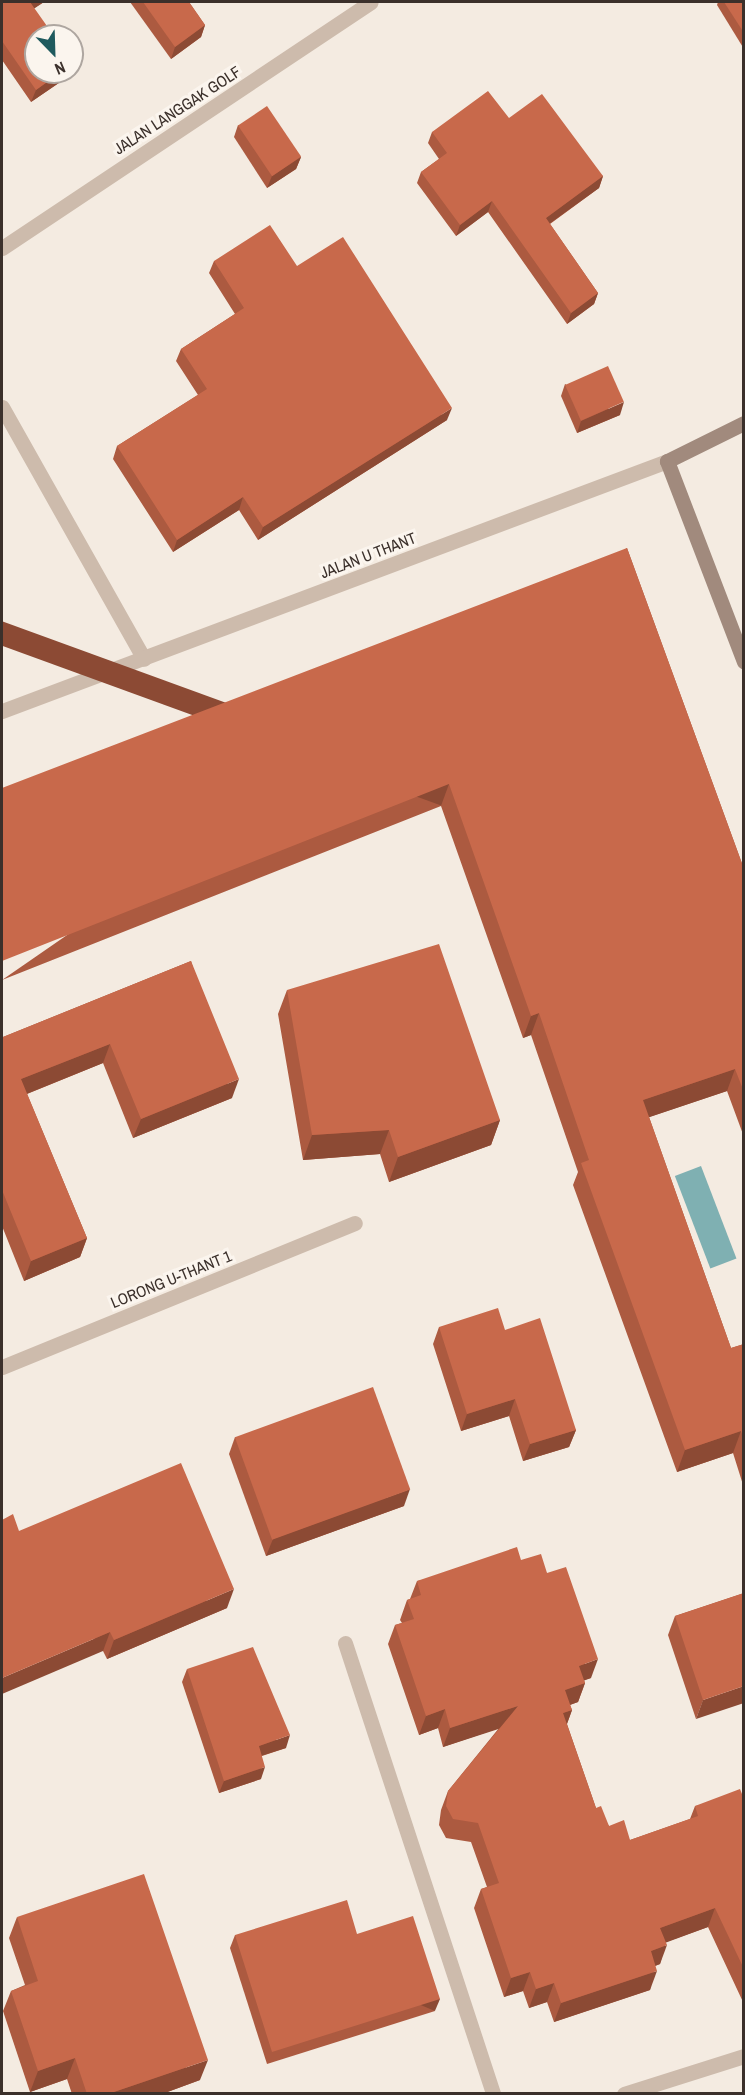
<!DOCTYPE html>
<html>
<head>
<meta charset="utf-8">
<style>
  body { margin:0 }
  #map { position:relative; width:745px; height:2095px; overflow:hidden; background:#f4ebe1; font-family:"Archivo Narrow",sans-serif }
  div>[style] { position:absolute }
  .water>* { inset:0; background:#7fb0b2; transform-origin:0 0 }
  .lane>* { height:15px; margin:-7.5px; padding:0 7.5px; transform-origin:7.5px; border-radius:7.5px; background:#cdbbac }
  .street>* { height:15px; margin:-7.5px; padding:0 7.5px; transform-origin:7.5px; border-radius:7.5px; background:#cdbbac }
  .secondary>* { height:15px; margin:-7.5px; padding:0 7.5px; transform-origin:7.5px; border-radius:7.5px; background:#a18a7d }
  .wall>* { inset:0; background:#ac5a40 }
  .shaded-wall>* { inset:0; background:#8c4a34; transform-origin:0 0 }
  .building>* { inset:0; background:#c8694b; transform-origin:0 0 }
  span { translate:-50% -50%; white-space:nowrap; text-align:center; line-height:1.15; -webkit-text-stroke:6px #fbf5ee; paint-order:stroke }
  .street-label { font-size:16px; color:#3b302b }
  .frame { position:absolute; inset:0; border:3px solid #3b302b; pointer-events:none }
  .north { position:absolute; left:24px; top:24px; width:60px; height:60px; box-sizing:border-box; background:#fbf5ee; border:2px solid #aea6a0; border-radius:50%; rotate:157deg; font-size:16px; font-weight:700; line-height:24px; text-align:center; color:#3b302b }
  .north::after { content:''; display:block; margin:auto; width:21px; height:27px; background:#1f5a5e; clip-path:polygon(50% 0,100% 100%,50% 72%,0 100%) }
</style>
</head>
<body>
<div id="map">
  <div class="water">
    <div style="left:701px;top:1166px;width:99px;height:28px;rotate:69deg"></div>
  </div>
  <div class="lane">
    <div style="left:345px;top:1643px;width:475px;rotate:71.8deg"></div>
  </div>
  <div class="street">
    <div style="left:2px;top:248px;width:443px;rotate:-33.7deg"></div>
    <div style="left:2px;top:407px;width:289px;rotate:60.6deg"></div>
    <div style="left:2px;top:711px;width:710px;rotate:-20.6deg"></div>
    <div style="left:2px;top:1367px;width:381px;rotate:-22.2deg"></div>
    <div style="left:624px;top:2094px;width:126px;rotate:-17.6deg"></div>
  </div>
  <div class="secondary">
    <div style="left:744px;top:423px;width:86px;rotate:153.7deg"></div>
    <div style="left:667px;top:461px;width:215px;rotate:69deg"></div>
  </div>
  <div class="wall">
    <div style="clip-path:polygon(2px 2px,44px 2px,34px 8px,36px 72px,70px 72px,69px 76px,31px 102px,2px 60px)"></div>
    <div style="clip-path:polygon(130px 2px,189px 2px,205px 25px,201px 37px,171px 59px)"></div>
    <div style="clip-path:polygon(718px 2px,744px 2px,744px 49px,717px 5px)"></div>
    <div style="clip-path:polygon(509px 118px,603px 176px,599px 188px,550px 224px,598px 293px,594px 304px,567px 324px,488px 212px,456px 236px,417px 183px,421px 172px,439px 159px,428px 143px,432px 132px)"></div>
    <div style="clip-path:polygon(238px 125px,301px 157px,296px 169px,267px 188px,234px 137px)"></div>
    <div style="clip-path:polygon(214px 261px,297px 266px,447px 420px,258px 540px,239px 510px,173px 552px,113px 459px,117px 446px,198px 395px,176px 361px,181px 349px,235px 314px,209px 273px)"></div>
    <div style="clip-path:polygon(565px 384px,620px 415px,577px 433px,561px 396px)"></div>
    <div style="clip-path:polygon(627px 548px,744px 869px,744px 1137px,727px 1091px,649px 1117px,731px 1348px,744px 1344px,744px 1488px,733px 1453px,677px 1472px,573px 1185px,578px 1172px,531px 1035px,523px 1038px,441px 806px,2px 980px)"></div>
    <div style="clip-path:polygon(191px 961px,232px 1098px,133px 1138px,103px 1063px,27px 1094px,87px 1238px,80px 1257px,24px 1281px,2px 1226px,2px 1032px,3px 1037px)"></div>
    <div style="clip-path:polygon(287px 990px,500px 1120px,491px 1145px,389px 1182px,380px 1154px,303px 1160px,278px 1014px)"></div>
    <div style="clip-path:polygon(439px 1327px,505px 1330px,576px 1430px,569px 1447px,523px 1461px,509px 1416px,461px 1431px,433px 1344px)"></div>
    <div style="clip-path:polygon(235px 1437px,404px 1506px,266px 1556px,229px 1454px)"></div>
    <div style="clip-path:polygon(19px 1531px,227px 1608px,107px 1659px,103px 1651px)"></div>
    <div style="clip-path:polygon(521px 1560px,547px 1573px,591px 1678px,584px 1680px,585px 1683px,578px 1702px,570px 1705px,572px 1710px,567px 1724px,596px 1808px,609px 1826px,630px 1840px,690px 1819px,695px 1806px,743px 1799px,744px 2001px,743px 2002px,708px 1927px,666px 1942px,660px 1964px,655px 1966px,650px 1990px,554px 2022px,547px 2002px,529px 2008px,523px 1991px,504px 1997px,474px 1908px,481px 1889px,487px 1887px,471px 1842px,446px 1838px,439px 1825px,441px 1810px,448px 1791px,499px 1728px,443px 1747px,438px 1728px,419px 1735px,388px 1644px,395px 1625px,402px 1623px,400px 1620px,407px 1600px,410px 1599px,417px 1581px)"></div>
    <div style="clip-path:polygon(744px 1593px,696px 1719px,668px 1635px,675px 1616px)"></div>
    <div style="clip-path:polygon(187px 1669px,286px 1748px,262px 1756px,261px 1779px,219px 1793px,182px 1682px)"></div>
    <div style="clip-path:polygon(17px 1917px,200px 2080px,162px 2094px,72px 2094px,67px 2079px,30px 2092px,3px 2011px,11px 1991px,25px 1985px,9px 1938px)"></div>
    <div style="clip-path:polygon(357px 1934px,435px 2011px,267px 2064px,230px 1948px,235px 1935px)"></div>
  </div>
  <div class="shaded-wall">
    <div style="clip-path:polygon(30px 2px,44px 2px,26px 14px)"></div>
    <div style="clip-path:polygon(205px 25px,201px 37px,171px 59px,175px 47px)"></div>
    <div style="clip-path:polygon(61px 72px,70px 72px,69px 76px,31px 102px,36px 90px)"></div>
    <div style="clip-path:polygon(301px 157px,296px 169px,267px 188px,272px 176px)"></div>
    <div style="clip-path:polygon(603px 176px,599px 188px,542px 229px,546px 218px)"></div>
    <div style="clip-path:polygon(492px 201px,488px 212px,456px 236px,460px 225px)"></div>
    <div style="clip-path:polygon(598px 293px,594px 304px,567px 324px,571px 313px)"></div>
    <div style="clip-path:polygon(624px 402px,620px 415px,577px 433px,581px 421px)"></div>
    <div style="clip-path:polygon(452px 408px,447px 420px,258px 540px,263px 527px)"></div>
    <div style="clip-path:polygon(243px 497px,239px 510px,173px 552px,177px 540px)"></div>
    <div style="left:449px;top:784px;width:23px;height:481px;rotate:110deg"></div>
    <div style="clip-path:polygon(539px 1013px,531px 1035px,523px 1038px,531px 1016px)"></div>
    <div style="clip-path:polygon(110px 1044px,103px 1063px,14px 1099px,21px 1079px)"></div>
    <div style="clip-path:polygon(735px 1069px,727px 1091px,635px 1122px,643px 1100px)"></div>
    <div style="clip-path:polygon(239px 1079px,232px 1098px,133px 1138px,141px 1119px)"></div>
    <div style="clip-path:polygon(500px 1120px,491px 1145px,389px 1182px,398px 1157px)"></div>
    <div style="clip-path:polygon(389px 1130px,380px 1154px,303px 1160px,312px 1135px)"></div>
    <div style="clip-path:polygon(87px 1238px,80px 1257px,24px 1281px,31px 1261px)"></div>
    <div style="clip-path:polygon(515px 1399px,509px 1416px,461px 1431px,467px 1414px)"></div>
    <div style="clip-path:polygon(576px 1430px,569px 1447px,523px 1461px,530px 1444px)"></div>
    <div style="clip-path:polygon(741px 1431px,733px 1453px,677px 1472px,685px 1450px)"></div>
    <div style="clip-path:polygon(410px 1489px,404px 1506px,266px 1556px,273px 1539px)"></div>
    <div style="clip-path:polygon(234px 1589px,227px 1608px,107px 1659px,114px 1640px)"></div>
    <div style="clip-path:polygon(110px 1632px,103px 1651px,2px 1694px,2px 1678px)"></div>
    <div style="clip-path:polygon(598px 1659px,591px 1678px,572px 1685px,579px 1666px)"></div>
    <div style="clip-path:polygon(585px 1683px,578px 1702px,558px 1709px,565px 1690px)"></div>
    <div style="clip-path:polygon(744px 1686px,744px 1703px,696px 1719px,703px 1700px)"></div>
    <div style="clip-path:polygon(518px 1706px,511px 1725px,443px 1747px,450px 1728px)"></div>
    <div style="clip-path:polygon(445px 1709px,438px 1728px,419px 1735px,426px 1716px)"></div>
    <div style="clip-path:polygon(572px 1710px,565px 1729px,563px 1713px)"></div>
    <div style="clip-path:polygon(290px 1735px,286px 1748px,254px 1758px,259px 1746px)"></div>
    <div style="clip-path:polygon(265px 1767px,261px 1779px,219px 1793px,224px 1781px)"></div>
    <div style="clip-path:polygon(715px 1908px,708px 1927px,654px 1947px,660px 1928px)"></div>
    <div style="clip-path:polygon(667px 1945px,660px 1964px,644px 1970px,651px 1951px)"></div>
    <div style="clip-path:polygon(657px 1971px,650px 1990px,554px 2022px,561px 2003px)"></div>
    <div style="clip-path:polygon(530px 1972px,523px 1991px,504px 1997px,511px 1978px)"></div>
    <div style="clip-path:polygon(554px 1983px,547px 2002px,529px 2008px,536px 1989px)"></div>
    <div style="left:440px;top:1999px;width:13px;height:176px;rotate:113deg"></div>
    <div style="clip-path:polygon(75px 2058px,67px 2079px,30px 2092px,38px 2071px)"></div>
    <div style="clip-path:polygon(208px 2060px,200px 2080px,162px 2094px,108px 2094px)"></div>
  </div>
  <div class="building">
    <div style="clip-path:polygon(2px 2px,30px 2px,54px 36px,36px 36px,36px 72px,61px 72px,36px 90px,2px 41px)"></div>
    <div style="clip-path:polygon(143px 2px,189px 2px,205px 25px,175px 47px)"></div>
    <div style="clip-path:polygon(724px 2px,744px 2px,744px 33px)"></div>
    <div style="clip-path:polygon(488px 91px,509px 118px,542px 94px,603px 176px,546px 218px,598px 293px,571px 313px,492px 201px,460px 225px,421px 172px,447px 153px,432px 132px)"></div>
    <div style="left:267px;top:106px;width:61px;height:35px;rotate:56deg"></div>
    <div style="clip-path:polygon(270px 225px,297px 266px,343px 237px,452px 408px,263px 527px,243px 497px,177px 540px,117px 446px,207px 389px,181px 349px,244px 308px,214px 261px)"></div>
    <div style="left:608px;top:366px;width:39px;height:47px;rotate:66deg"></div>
    <div style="clip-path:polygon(627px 548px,744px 869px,744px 1092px,735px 1069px,643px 1100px,731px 1348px,744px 1344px,744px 1440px,741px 1431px,685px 1450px,581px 1163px,589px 1160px,539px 1013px,531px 1016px,449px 784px,2px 961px,2px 788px)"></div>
    <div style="clip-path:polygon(439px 944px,500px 1120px,398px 1157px,389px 1130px,312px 1135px,287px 990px)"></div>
    <div style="clip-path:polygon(191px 961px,239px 1079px,141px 1119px,110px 1044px,21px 1079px,87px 1238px,31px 1261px,2px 1190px,2px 1032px,3px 1037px)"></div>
    <div style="clip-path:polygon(498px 1308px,505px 1330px,540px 1318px,576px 1430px,530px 1444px,515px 1399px,467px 1414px,439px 1327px)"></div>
    <div style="left:373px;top:1387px;width:109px;height:147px;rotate:70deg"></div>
    <div style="clip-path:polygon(181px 1463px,234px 1589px,114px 1640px,110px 1632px,2px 1678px,2px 1520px,13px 1514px,19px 1531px)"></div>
    <div style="clip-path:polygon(517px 1547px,521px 1560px,541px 1554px,547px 1573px,566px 1567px,598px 1659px,579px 1666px,585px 1683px,565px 1690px,572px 1710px,563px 1713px,596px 1808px,601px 1806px,609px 1826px,624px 1820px,630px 1840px,698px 1816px,695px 1806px,740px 1789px,744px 1799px,744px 1969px,715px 1908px,660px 1928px,667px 1945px,651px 1951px,657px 1971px,561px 2003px,554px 1983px,536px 1989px,530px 1972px,511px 1978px,481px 1889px,499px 1883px,478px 1823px,453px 1819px,446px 1806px,448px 1791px,518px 1706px,450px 1728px,445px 1709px,426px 1716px,395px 1625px,414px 1619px,407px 1600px,421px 1595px,417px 1581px)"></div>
    <div style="clip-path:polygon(744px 1593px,744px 1686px,703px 1700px,675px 1616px)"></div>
    <div style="clip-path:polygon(253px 1647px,290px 1735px,259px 1746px,265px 1767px,224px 1781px,187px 1669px)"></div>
    <div style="clip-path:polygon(144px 1874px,208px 2060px,108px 2094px,87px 2094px,75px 2058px,38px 2071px,11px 1991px,38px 1981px,17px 1917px)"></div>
    <div style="clip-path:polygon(347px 1900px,357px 1934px,413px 1916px,440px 1999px,272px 2052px,235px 1935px)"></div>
  </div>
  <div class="street-label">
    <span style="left:177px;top:110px;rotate:-33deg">JALAN LANGGAK GOLF</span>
    <span style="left:368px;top:555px;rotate:-21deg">JALAN U THANT</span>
    <span style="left:171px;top:1279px;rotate:-22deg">LORONG U-THANT 1</span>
  </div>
  <div class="frame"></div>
  <div class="north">N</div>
</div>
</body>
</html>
